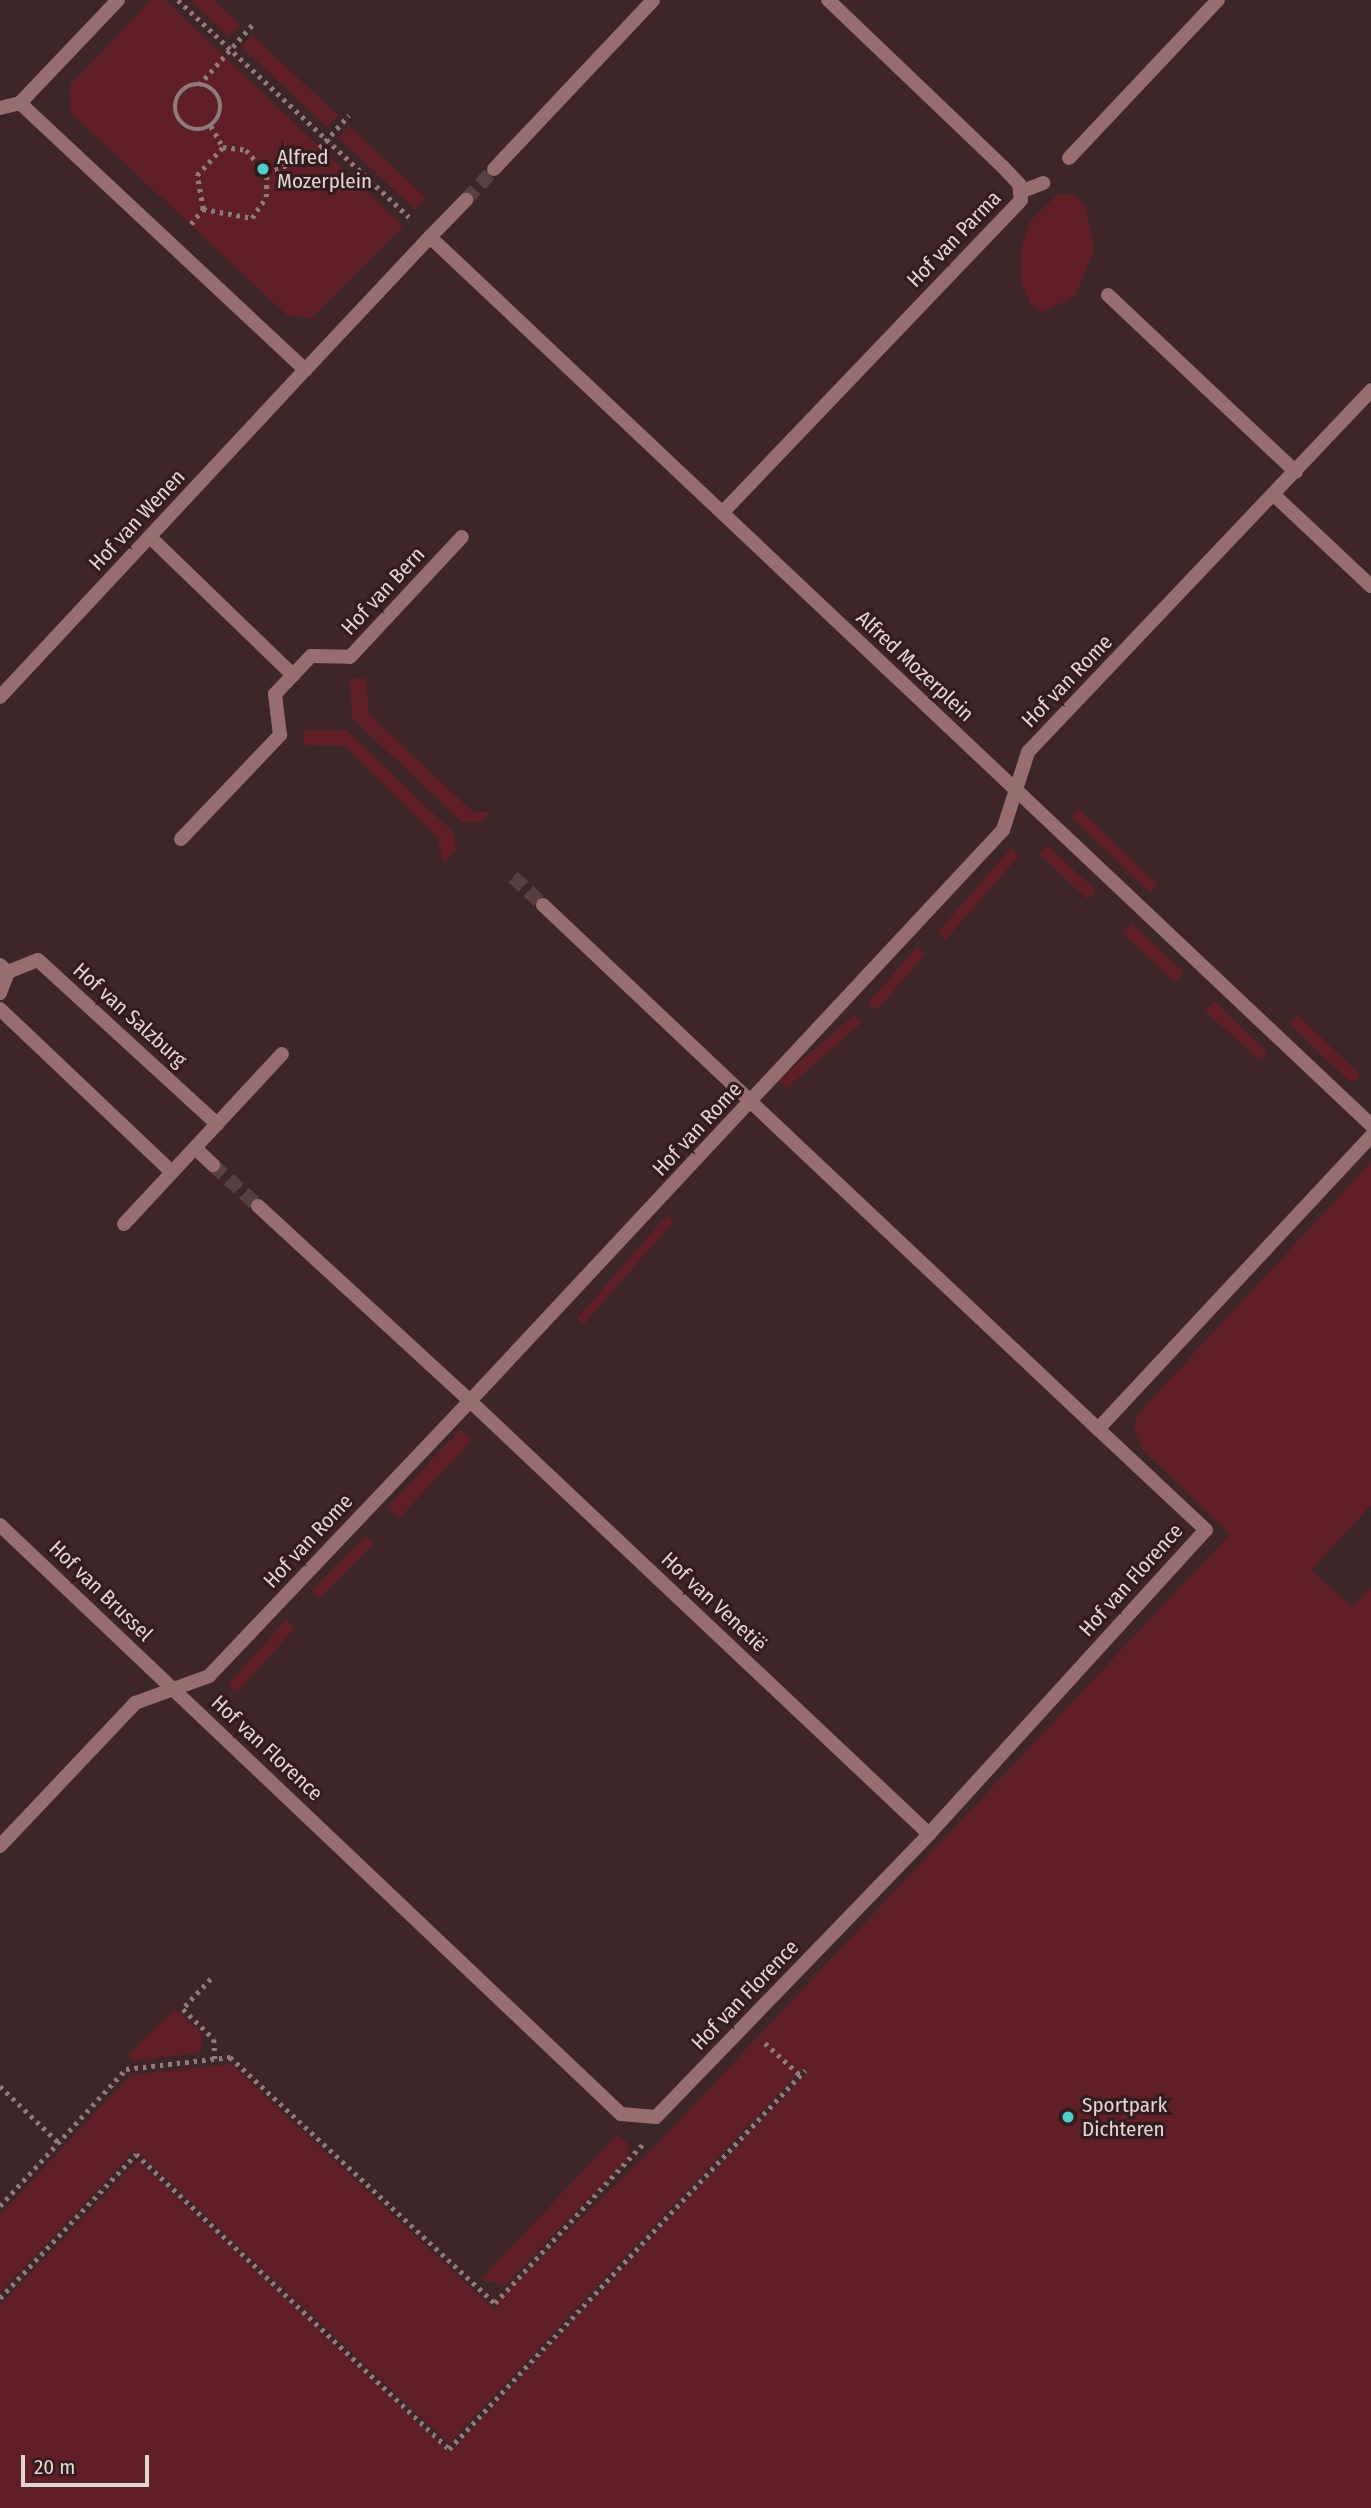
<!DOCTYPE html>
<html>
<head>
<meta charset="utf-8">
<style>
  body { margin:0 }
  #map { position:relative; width:1371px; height:2508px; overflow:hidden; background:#3d2627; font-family:"Fira Sans Condensed",sans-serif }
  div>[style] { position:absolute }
  .green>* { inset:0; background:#601f27; transform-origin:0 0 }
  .pedestrian-tunnel>* { height:14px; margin-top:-7px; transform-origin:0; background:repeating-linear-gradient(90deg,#564041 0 14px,transparent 0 21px) }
  .path>* { height:4.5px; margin-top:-2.25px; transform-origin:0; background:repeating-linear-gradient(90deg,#8f7b7c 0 3.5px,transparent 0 8.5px) }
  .path>.ring { margin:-2.25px; padding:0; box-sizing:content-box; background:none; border:4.5px solid #8f7b7c; border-radius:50% }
  .pedestrian>* { height:14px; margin:-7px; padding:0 7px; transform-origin:7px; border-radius:7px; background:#966e70 }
  .minor>* { height:14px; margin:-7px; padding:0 7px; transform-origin:7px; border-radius:7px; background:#966e70 }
  .tertiary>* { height:14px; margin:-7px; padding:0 7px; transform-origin:7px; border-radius:7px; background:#966e70 }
  .dots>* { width:19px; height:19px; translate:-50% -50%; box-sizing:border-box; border:4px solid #321c1d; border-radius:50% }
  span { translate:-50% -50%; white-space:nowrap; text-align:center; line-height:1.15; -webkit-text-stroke:6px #321c1d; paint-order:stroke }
  .poi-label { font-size:21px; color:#e4d4d4 }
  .left { translate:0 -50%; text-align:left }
  .street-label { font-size:21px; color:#e4d4d4 }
  .scale { position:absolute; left:21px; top:2455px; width:128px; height:32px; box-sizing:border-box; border:4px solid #e4d4d4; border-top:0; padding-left:9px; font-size:21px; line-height:24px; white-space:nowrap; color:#e4d4d4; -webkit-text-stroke:5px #321c1d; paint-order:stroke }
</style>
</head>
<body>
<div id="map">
  <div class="green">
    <div style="clip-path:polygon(151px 0,165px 0,403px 226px,311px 318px,288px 316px,71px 113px,70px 85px)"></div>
    <div style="clip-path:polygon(190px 0,214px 0,240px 25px,229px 37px)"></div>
    <div style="left:252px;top:35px;width:118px;height:16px;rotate:43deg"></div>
    <div style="left:349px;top:126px;width:105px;height:16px;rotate:43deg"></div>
    <div style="clip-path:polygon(1058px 194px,1073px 194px,1086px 206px,1094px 250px,1075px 296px,1044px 312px,1031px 305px,1021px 281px,1021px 249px,1030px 221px)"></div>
    <div style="clip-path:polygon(366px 678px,369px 714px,473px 812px,491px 812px,480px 823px,462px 822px,352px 718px,350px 679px)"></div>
    <div style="clip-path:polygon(303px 730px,346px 730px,454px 833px,456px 851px,443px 864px,438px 838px,345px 746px,304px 745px)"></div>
    <div style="left:1079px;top:809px;width:109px;height:11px;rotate:44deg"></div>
    <div style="left:1047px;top:845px;width:67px;height:12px;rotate:43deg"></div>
    <div style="left:1011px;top:848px;width:11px;height:112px;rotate:41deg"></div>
    <div style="left:1132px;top:924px;width:71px;height:13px;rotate:43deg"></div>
    <div style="left:917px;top:947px;width:11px;height:74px;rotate:41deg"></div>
    <div style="clip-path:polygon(1214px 1001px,1267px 1052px,1259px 1060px,1205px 1011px)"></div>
    <div style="left:854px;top:1015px;width:11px;height:99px;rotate:49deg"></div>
    <div style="left:1298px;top:1015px;width:86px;height:12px;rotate:44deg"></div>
    <div style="clip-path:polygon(1371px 1162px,1371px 1505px,1311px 1570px,1352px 1607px,1371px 1587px,1371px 2508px,0 2508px,0 2305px,138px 2160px,450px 2452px,809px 2070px,804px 2067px,449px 2444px,135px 2150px,0 2293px,0 2215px,130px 2075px,231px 2064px,497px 2312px,495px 2303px,660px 2141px,1230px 1534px,1142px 1449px,1134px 1430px,1137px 1415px)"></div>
    <div style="left:667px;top:1215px;width:9px;height:137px;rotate:41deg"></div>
    <div style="left:472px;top:1440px;width:107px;height:16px;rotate:133deg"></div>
    <div style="left:366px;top:1536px;width:11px;height:77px;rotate:45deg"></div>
    <div style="left:286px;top:1620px;width:12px;height:86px;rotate:42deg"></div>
    <div style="clip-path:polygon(175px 2009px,203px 2035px,199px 2053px,134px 2061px,128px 2055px)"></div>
    <div style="clip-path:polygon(618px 2134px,628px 2144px,628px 2158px,504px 2286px,481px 2279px)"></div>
  </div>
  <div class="pedestrian-tunnel">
    <div style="left:466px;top:200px;width:42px;rotate:-47.9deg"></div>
    <div style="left:513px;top:877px;width:41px;rotate:43deg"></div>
    <div style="left:213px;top:1165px;width:61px;rotate:42.3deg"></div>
  </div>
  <div class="path">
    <div style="left:178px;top:0;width:317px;rotate:43.2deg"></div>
    <div class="ring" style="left:175px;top:84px;width:41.5px;height:41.5px"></div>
    <div style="left:199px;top:85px;width:81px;rotate:-48.5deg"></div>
    <div style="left:211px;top:126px;width:24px;rotate:60deg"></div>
    <div style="left:203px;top:209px;width:50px;rotate:10.4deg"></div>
    <div style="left:252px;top:218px;width:25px;rotate:-56deg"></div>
    <div style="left:266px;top:197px;width:24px;rotate:-88deg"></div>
    <div style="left:191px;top:224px;width:19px;rotate:-51deg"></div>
    <div style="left:203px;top:209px;width:35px;rotate:-100deg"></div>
    <div style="left:197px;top:175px;width:38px;rotate:-47deg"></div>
    <div style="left:223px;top:147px;width:23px;rotate:7deg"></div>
    <div style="left:246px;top:150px;width:31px;rotate:48deg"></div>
    <div style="left:267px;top:173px;width:51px;rotate:-22deg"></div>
    <div style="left:314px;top:154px;width:52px;rotate:-48.1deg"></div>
    <div style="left:211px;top:1979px;width:41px;rotate:133deg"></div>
    <div style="left:183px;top:2009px;width:43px;rotate:44.1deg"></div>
    <div style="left:214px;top:2039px;width:20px;rotate:87deg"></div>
    <div style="left:765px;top:2043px;width:47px;rotate:42.4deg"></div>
    <div style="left:0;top:2086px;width:82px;rotate:44deg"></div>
    <div style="left:0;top:2206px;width:186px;rotate:-47.4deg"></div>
    <div style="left:126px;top:2069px;width:105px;rotate:-6.6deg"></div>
    <div style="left:230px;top:2057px;width:362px;rotate:42.9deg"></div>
    <div style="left:495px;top:2303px;width:217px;rotate:-47.1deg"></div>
    <div style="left:0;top:2298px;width:198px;rotate:-46.6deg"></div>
    <div style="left:136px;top:2154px;width:430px;rotate:43.3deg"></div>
    <div style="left:449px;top:2449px;width:520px;rotate:-46.79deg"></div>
  </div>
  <div class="pedestrian">
    <div style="left:1069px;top:158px;width:217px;rotate:-46.7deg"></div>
    <div style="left:494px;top:169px;width:232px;rotate:-46.7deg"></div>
    <div style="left:1020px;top:192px;width:25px;rotate:-21deg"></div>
    <div style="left:430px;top:237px;width:52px;rotate:-45.8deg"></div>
    <div style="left:1108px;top:295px;width:258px;rotate:43.3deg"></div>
    <div style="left:543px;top:905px;width:286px;rotate:43.4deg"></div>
    <div style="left:195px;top:1148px;width:25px;rotate:43deg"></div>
    <div style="left:258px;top:1206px;width:288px;rotate:42.6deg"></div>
  </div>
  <div class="minor">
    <div style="left:118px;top:0;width:142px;rotate:133.6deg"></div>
    <div style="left:20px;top:103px;width:391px;rotate:43.1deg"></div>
    <div style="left:305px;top:370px;width:183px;rotate:-46.8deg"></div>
    <div style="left:430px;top:237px;width:1294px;rotate:43.34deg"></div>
    <div style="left:0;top:108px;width:21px;rotate:-14deg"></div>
    <div style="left:1274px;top:495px;width:133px;rotate:43.2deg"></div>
    <div style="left:723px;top:512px;width:431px;rotate:-46.3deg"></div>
    <div style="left:1021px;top:200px;width:16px;rotate:-97deg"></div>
    <div style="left:1019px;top:184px;width:23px;rotate:-133deg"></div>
    <div style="left:1003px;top:167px;width:242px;rotate:-136.3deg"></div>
    <div style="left:150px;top:537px;width:199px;rotate:44deg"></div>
    <div style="left:0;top:697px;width:447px;rotate:-47deg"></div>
    <div style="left:181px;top:839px;width:144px;rotate:-46.4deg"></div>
    <div style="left:280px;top:735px;width:41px;rotate:-97deg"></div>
    <div style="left:275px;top:694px;width:52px;rotate:-46.5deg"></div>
    <div style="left:311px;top:656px;width:39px;rotate:1deg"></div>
    <div style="left:350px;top:657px;width:164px;rotate:-47deg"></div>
    <div style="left:0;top:965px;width:11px;rotate:41deg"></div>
    <div style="left:8px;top:972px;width:32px;rotate:-22deg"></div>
    <div style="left:38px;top:960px;width:243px;rotate:42.5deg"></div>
    <div style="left:0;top:993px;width:22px;rotate:-69deg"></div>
    <div style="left:0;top:1009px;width:237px;rotate:43.5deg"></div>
    <div style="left:751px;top:1102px;width:477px;rotate:43.3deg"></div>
    <div style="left:124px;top:1224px;width:232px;rotate:-47.1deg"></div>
    <div style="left:470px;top:1401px;width:631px;rotate:43.33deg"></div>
    <div style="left:0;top:1525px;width:856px;rotate:43.49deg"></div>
    <div style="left:621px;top:2114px;width:35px;rotate:5deg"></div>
    <div style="left:656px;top:2117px;width:393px;rotate:-46deg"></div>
    <div style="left:929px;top:1834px;width:411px;rotate:-47.7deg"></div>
    <div style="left:1206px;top:1530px;width:148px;rotate:-136.9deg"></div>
    <div style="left:1098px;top:1429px;width:400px;rotate:-47deg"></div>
  </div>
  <div class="tertiary">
    <div style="left:0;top:1846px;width:197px;rotate:-46.6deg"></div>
    <div style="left:135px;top:1703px;width:79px;rotate:-20deg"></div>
    <div style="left:209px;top:1676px;width:379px;rotate:-46.5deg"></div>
    <div style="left:470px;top:1401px;width:781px;rotate:-46.97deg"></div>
    <div style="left:1003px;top:830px;width:82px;rotate:-72.2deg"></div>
    <div style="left:1028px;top:752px;width:499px;rotate:-46.5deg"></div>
  </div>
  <div class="dots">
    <div style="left:263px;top:169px;background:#52cdce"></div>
    <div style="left:1068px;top:2117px;background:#52cdce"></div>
  </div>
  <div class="poi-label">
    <span class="left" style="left:277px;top:169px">Alfred<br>Mozerplein</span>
    <span class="left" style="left:1082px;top:2117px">Sportpark<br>Dichteren</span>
  </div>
  <div class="street-label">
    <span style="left:954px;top:239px;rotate:-46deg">Hof van Parma</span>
    <span style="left:137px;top:520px;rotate:-47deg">Hof van Wenen</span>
    <span style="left:383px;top:591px;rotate:-47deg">Hof van Bern</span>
    <span style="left:915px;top:666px;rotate:43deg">Alfred Mozerplein</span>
    <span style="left:1067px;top:681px;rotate:-46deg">Hof van Rome</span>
    <span style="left:130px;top:1015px;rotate:42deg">Hof van Salzburg</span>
    <span style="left:697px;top:1129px;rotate:-47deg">Hof van Rome</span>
    <span style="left:308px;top:1541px;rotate:-47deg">Hof van Rome</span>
    <span style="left:1131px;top:1580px;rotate:-48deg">Hof van Florence</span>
    <span style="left:101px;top:1591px;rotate:44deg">Hof van Brussel</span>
    <span style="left:714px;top:1602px;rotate:43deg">Hof van Venetië</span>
    <span style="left:267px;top:1748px;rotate:43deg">Hof van Florence</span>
    <span style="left:745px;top:1995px;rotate:-46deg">Hof van Florence</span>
  </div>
  <div class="scale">20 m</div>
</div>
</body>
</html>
